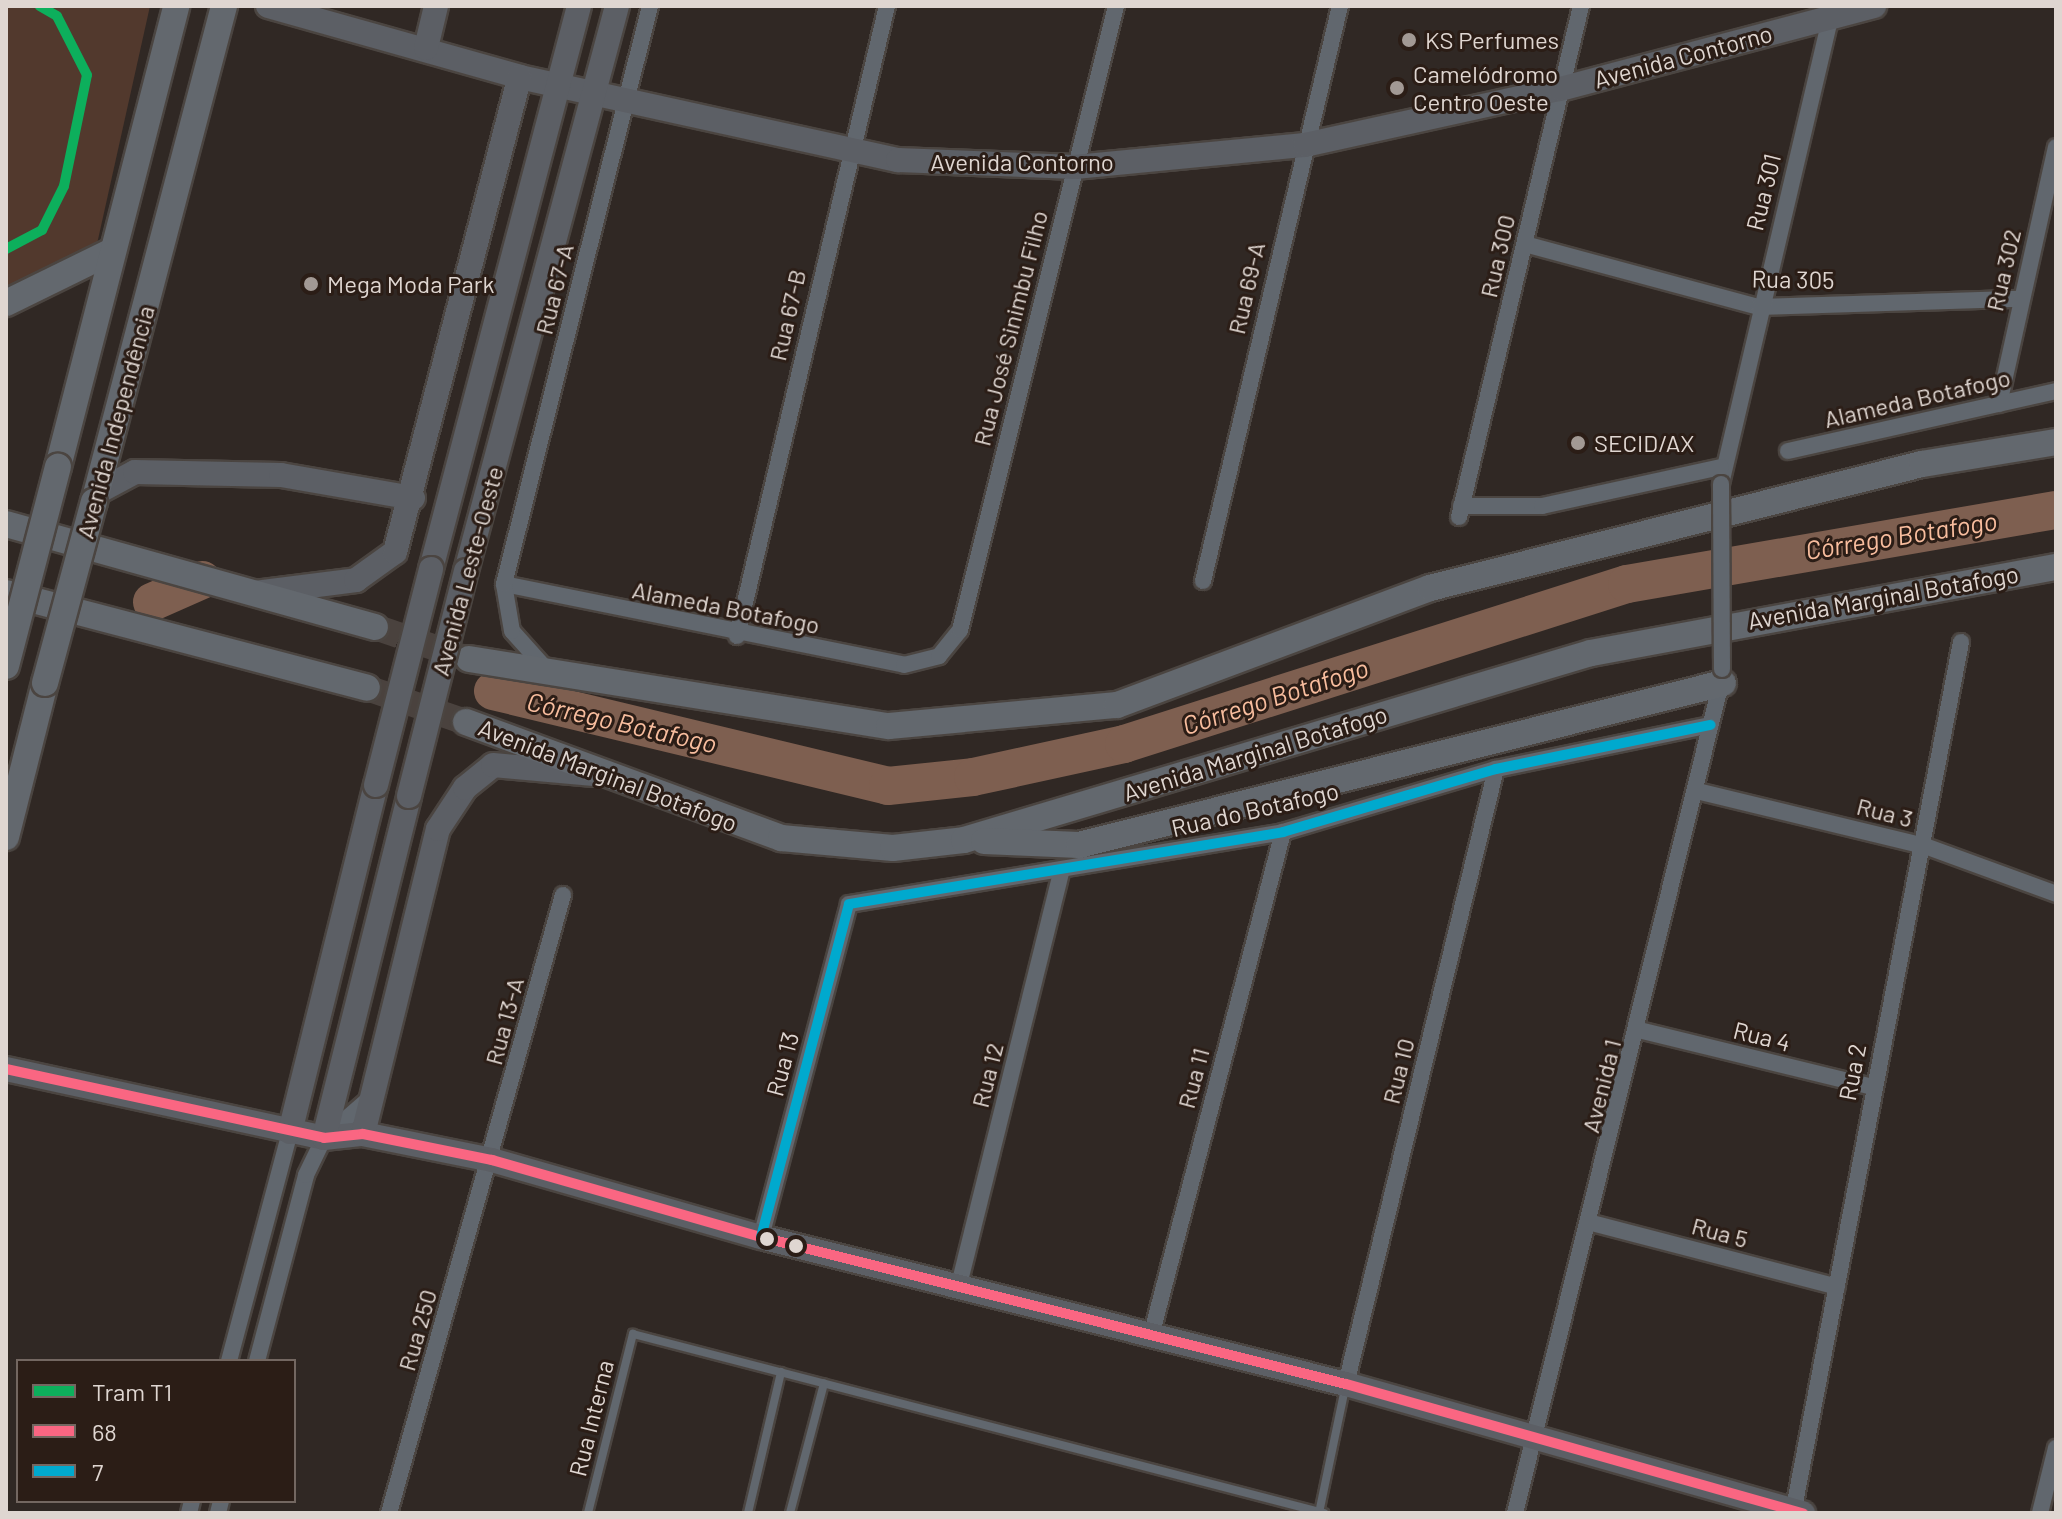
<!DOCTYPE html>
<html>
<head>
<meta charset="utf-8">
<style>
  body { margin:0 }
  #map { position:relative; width:2062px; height:1519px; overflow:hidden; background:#302824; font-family:Barlow,sans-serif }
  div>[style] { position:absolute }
  .green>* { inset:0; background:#52392d }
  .river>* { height:38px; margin:-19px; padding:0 19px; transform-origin:19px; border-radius:19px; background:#7e5f50 }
  .primary-tunnel>* { height:26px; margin-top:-13px; transform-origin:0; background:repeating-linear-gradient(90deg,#4a423e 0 26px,transparent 0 39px) }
  .roads { filter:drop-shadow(2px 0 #4b4541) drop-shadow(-2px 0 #4b4541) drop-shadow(0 2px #4b4541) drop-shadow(0 -2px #4b4541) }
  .lane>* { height:8px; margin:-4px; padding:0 4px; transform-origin:4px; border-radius:4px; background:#61676e }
  .street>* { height:16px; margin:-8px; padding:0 8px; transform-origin:8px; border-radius:8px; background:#61676e }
  .secondary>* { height:24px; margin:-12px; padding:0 12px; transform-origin:12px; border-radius:12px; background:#5c5f65 }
  .primary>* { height:26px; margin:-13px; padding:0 13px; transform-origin:13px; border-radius:13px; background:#63686e }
  .bridges { filter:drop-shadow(2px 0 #4b4541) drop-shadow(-2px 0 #4b4541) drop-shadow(0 2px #4b4541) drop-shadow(0 -2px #4b4541) }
  .street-bridge>* { height:16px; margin:-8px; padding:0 8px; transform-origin:8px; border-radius:8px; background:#61676e }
  .secondary-bridge>* { height:24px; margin:-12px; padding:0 12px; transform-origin:12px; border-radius:12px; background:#5c5f65 }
  .primary-bridge>* { height:26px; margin:-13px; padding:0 13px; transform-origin:13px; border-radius:13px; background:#63686e }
  .bus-1>* { height:10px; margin:-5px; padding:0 5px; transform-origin:5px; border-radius:5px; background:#fa6682 }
  .bus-2>* { height:10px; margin:-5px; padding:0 5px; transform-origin:5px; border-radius:5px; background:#00a9ce }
  .tram-1>* { height:10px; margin:-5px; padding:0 5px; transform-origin:5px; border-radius:5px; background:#0daf5c }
  .dots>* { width:22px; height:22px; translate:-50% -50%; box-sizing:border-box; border:4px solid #2b1d16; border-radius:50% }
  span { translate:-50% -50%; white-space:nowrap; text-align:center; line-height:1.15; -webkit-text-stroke:6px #2b1d16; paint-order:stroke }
  .poi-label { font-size:24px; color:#dfd6d1 }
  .left { translate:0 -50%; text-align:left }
  .street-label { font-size:24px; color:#dfd6d1 }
  .water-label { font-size:26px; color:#f8bd9e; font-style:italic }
  .frame { position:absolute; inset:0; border:8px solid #dfd6d1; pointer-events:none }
  .legend { position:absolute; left:16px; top:1359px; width:280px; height:144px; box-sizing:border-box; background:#2b1d16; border:2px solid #736761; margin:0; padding:10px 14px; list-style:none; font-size:24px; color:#dfd6d1 }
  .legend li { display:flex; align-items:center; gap:16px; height:40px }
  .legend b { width:40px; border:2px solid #736761 }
</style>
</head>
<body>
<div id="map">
  <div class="green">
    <div style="clip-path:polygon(6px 6px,150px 6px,95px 253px,6px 295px)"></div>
  </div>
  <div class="river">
    <div style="left:152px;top:602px;width:55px;rotate:-23.7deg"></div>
    <div style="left:493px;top:691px;width:406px;rotate:13.5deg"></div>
    <div style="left:888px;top:786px;width:85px;rotate:-6deg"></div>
    <div style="left:973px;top:777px;width:155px;rotate:-12.3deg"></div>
    <div style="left:1124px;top:744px;width:528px;rotate:-17.65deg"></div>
    <div style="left:1627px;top:584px;width:435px;rotate:-9.8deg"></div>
  </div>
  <div class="primary-tunnel">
    <div style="left:375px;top:627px;width:95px;rotate:19deg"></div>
    <div style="left:367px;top:688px;width:105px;rotate:19deg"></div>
  </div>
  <div class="roads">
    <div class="lane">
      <div style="left:588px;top:1513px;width:185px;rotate:-75.9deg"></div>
      <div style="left:633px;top:1334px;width:714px;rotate:14.52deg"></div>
      <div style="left:748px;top:1513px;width:145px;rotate:-76.8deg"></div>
      <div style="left:790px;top:1513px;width:134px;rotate:-75.3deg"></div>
      <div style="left:1319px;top:1513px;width:127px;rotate:-78.2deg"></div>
    </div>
    <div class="street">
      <div style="left:1525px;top:244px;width:242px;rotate:15.1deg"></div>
      <div style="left:1759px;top:307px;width:261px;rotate:-1.8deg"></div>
      <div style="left:1999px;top:404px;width:263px;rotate:-77.5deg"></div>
      <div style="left:1788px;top:451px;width:275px;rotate:-12.6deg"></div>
      <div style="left:1721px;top:484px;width:486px;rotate:-76.8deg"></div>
      <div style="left:1461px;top:506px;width:81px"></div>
      <div style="left:1542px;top:506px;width:183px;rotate:-12.3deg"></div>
      <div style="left:1459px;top:517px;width:525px;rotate:-76.57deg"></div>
      <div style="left:1203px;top:581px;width:591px;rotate:-76.6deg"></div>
      <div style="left:504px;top:584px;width:408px;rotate:11.4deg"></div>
      <div style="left:904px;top:665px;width:36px;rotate:-14deg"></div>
      <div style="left:939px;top:656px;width:33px;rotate:-51deg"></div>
      <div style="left:960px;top:630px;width:643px;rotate:-75.96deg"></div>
      <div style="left:737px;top:636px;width:648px;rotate:-76.61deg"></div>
      <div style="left:547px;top:670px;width:52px;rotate:-131.9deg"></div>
      <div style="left:512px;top:631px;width:48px;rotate:-99.7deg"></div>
      <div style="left:504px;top:584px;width:596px;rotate:-75.82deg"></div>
      <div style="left:1697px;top:791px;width:235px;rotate:13.6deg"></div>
      <div style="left:1925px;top:846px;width:140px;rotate:20.1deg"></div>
      <div style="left:1639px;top:1030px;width:241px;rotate:13.7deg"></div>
      <div style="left:1592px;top:1223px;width:253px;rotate:14.6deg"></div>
      <div style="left:761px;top:1237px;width:344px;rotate:-75.2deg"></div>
      <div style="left:849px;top:904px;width:440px;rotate:-9.4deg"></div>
      <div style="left:1283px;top:832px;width:222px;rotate:-16.5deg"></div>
      <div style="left:1496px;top:769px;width:219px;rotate:-11.6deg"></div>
      <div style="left:958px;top:1289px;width:429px;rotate:-76.1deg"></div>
      <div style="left:1151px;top:1336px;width:521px;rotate:-75.32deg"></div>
      <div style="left:229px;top:1361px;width:237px;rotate:-75.1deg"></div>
      <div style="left:257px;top:1361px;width:192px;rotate:-75.2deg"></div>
      <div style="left:306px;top:1175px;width:41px;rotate:-64.1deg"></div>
      <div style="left:324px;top:1138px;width:62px;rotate:-41.1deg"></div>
      <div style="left:1346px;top:1384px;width:633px;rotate:-76.29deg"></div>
      <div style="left:189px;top:1513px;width:12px;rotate:-76deg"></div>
      <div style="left:218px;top:1513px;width:12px;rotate:-76deg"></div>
      <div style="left:389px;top:1513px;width:642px;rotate:-74.28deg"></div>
      <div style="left:1515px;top:1513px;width:859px;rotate:-76.06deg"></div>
      <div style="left:1793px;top:1513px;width:887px;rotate:-79.08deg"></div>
      <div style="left:2040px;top:1513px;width:67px;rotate:-76.2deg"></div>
    </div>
    <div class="secondary">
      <div style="left:268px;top:6px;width:262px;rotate:15.7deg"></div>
      <div style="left:520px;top:77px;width:387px;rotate:12.4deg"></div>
      <div style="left:898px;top:160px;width:177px;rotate:2.3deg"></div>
      <div style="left:1075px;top:167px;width:231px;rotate:-5.5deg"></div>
      <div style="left:1305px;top:145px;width:261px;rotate:-12.4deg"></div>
      <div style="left:1560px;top:89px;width:325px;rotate:-14.8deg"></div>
      <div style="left:426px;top:48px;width:43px;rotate:-76.6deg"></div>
      <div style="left:96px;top:493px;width:44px;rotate:-28.3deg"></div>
      <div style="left:135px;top:472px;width:146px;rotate:1.2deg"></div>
      <div style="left:281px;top:475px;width:134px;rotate:9.9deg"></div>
      <div style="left:431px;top:569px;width:582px;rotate:-75.27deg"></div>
      <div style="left:466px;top:571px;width:585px;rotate:-75.04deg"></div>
      <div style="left:255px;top:593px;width:102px;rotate:-7.3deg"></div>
      <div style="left:356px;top:580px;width:48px;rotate:-35.7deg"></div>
      <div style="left:395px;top:552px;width:491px;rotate:-75.3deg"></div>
      <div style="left:6px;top:1069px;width:325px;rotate:12.2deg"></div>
      <div style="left:324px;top:1138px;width:39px;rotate:-6deg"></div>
      <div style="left:363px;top:1134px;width:132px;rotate:11.4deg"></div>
      <div style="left:492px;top:1160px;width:280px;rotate:16deg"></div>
      <div style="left:761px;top:1237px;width:603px;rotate:14.11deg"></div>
      <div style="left:1346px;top:1384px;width:475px;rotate:15.8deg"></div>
      <div style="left:290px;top:1132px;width:357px;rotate:-76.1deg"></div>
      <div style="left:363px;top:1134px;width:314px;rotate:-76.2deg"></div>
      <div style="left:438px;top:829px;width:49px;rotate:-56.6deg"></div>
      <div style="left:465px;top:788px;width:36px;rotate:-39deg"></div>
      <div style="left:493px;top:765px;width:101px;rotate:5.1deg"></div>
      <div style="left:324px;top:1138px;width:352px;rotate:-76deg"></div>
    </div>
    <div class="primary">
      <div style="left:6px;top:303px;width:118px;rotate:-26.1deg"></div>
      <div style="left:58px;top:467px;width:476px;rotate:-75.6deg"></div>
      <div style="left:94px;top:502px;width:513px;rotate:-75.31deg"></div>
      <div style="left:6px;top:524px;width:383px;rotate:15.6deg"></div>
      <div style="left:6px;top:593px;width:373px;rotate:14.7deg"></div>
      <div style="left:469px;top:659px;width:425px;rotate:9.1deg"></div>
      <div style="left:889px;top:726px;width:229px;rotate:-5.3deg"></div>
      <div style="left:1117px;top:705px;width:334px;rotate:-20.5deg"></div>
      <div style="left:1430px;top:588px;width:507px;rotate:-14.15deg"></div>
      <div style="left:1922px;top:464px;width:136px;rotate:-9.3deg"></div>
      <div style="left:466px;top:722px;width:336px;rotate:20.2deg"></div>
      <div style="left:781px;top:838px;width:112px;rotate:5.1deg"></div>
      <div style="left:893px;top:848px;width:71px;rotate:-6.4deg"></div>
      <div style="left:964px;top:840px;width:654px;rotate:-16.61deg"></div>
      <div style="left:1591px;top:653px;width:473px;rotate:-10.5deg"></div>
      <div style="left:6px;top:837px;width:159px;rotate:-75.8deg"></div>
      <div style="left:984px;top:841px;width:95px;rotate:2.4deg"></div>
      <div style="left:1079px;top:845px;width:664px;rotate:-14.12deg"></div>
    </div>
  </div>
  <div class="bridges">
    <div class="street-bridge">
      <div style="left:1721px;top:484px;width:185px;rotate:89.7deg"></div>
    </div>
    <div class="secondary-bridge">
      <div style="left:376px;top:785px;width:223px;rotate:-75.7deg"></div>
      <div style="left:409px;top:796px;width:232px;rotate:-75.8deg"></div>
    </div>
    <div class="primary-bridge">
      <div style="left:6px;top:666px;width:206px;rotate:-75.4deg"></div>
      <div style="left:45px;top:683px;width:188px;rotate:-74.9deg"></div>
    </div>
  </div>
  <div class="bus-1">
    <div style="left:6px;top:1069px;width:325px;rotate:12.2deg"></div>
    <div style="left:324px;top:1138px;width:39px;rotate:-6deg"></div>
    <div style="left:363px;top:1134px;width:132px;rotate:11.4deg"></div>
    <div style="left:492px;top:1160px;width:280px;rotate:16deg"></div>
    <div style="left:761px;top:1237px;width:603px;rotate:14.11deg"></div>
    <div style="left:1346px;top:1384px;width:475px;rotate:15.8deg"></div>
  </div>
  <div class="bus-2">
    <div style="left:761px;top:1237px;width:344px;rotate:-75.2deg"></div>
    <div style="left:849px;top:904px;width:440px;rotate:-9.4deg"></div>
    <div style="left:1283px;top:832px;width:222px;rotate:-16.5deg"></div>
    <div style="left:1496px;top:769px;width:219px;rotate:-11.6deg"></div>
  </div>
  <div class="tram-1">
    <div style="left:6px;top:249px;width:41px;rotate:-27.8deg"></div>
    <div style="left:42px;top:230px;width:49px;rotate:-63.4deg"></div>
    <div style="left:64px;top:186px;width:113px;rotate:-78.3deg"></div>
    <div style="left:87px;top:75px;width:66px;rotate:-117deg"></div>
    <div style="left:57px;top:16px;width:20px;rotate:-150deg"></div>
  </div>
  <div class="dots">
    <div style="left:1409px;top:40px;background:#a29994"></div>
    <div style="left:1397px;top:88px;background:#a29994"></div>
    <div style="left:311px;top:284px;background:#a29994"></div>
    <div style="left:1578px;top:443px;background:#a29994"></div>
    <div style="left:767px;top:1239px;background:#dfd6d1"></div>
    <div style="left:796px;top:1246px;background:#dfd6d1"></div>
  </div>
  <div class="poi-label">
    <span class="left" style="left:1425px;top:40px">KS Perfumes</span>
    <span class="left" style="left:1413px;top:88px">Camelódromo<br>Centro Oeste</span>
    <span class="left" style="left:327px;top:284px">Mega Moda Park</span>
    <span class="left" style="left:1594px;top:443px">SECID/AX</span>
  </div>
  <div class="street-label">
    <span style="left:1683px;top:56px;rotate:-15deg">Avenida Contorno</span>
    <span style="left:1022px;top:162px">Avenida Contorno</span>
    <span style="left:1763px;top:192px;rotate:-76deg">Rua 301</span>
    <span style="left:1497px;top:256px;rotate:-77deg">Rua 300</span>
    <span style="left:2003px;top:270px;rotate:-77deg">Rua 302</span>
    <span style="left:1793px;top:279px;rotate:1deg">Rua 305</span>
    <span style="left:1246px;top:288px;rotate:-77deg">Rua 69-A</span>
    <span style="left:554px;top:289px;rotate:-76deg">Rua 67-A</span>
    <span style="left:787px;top:315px;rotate:-77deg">Rua 67-B</span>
    <span style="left:1010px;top:328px;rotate:-76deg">Rua José Sinimbu Filho</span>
    <span style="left:1917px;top:398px;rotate:-13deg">Alameda Botafogo</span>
    <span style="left:115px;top:422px;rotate:-75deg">Avenida Independência</span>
    <span style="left:467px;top:571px;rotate:-75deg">Avenida Leste-Oeste</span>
    <span style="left:1883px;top:597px;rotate:-10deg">Avenida Marginal Botafogo</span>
    <span style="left:726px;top:607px;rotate:11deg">Alameda Botafogo</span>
    <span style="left:1255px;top:753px;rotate:-17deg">Avenida Marginal Botafogo</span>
    <span style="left:608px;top:775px;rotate:21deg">Avenida Marginal Botafogo</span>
    <span style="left:1255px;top:809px;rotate:-13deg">Rua do Botafogo</span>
    <span style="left:1885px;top:812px;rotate:14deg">Rua 3</span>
    <span style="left:504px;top:1021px;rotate:-75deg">Rua 13-A</span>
    <span style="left:1762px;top:1036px;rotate:14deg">Rua 4</span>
    <span style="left:782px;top:1064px;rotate:-75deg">Rua 13</span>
    <span style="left:1398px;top:1071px;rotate:-76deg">Rua 10</span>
    <span style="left:1852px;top:1072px;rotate:-79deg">Rua 2</span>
    <span style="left:987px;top:1075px;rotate:-76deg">Rua 12</span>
    <span style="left:1193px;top:1078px;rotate:-75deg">Rua 11</span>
    <span style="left:1601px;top:1086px;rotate:-76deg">Avenida 1</span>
    <span style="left:1720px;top:1232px;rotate:15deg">Rua 5</span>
    <span style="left:417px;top:1330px;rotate:-74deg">Rua 250</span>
    <span style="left:591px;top:1418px;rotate:-76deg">Rua Interna</span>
  </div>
  <div class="water-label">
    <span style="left:1901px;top:535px;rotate:-9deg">Córrego Botafogo</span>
    <span style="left:1275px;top:696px;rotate:-18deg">Córrego Botafogo</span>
    <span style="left:622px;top:722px;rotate:13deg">Córrego Botafogo</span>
  </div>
  <div class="frame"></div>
  <ul class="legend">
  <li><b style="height:10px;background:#0daf5c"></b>Tram T1</li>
  <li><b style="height:10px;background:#fa6682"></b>68</li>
  <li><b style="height:10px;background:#00a9ce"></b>7</li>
  </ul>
</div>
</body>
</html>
